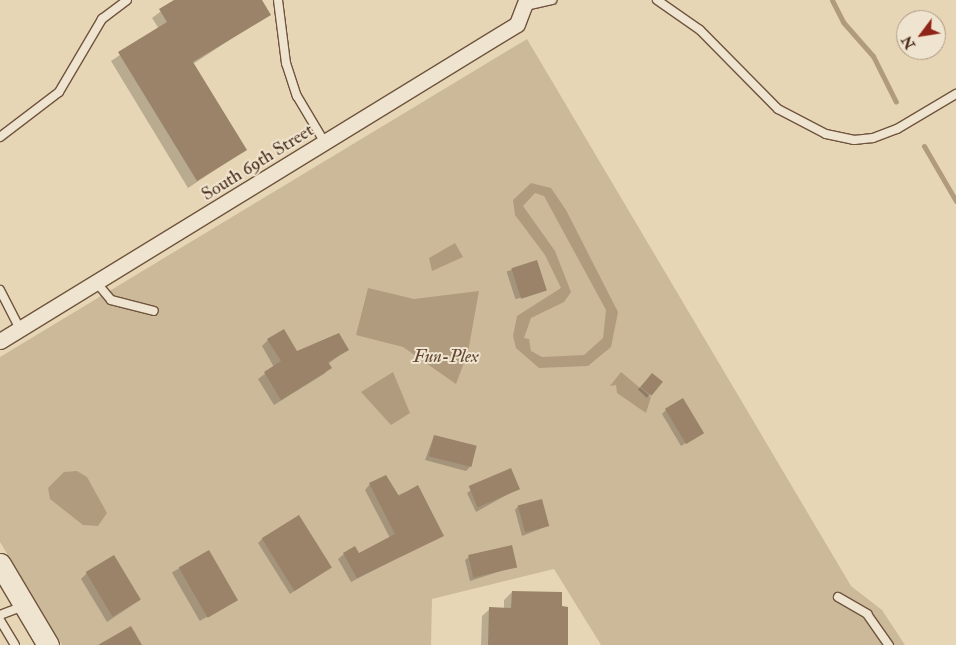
<!DOCTYPE html>
<html>
<head>
<meta charset="utf-8">
<style>
  body { margin:0 }
  #map { position:relative; width:956px; height:645px; overflow:hidden; background:#e7d6b5; font-family:"IM FELL Double Pica",serif }
  div>[style] { position:absolute }
  .green>* { inset:0; background:#ccb99a }
  .water>* { inset:0; background:#b19b7f }
  .shadow>* { inset:0; background:#0003; transform-origin:0 0 }
  .stream>* { height:5px; margin:-2.5px; padding:0 2.5px; transform-origin:2.5px; border-radius:2.5px; background:#b19b7f }
  .building>* { inset:0; background:#9a8369; transform-origin:0 0 }
  .roads { filter:drop-shadow(1px 0 #6f543e) drop-shadow(-1px 0 #6f543e) drop-shadow(0 1px #6f543e) drop-shadow(0 -1px #6f543e) }
  .service>* { height:8px; margin:-4px; padding:0 4px; transform-origin:4px; border-radius:4px; background:#efe4cf }
  .minor>* { height:15px; margin:-7.5px; padding:0 7.5px; transform-origin:7.5px; border-radius:7.5px; background:#efe4cf }
  .secondary>* { height:21px; margin:-10.5px; padding:0 10.5px; transform-origin:10.5px; border-radius:10.5px; background:#efe4cf }
  span { translate:-50% -50%; white-space:nowrap; text-align:center; line-height:1.15; -webkit-text-stroke:4px #efe4cf; paint-order:stroke }
  .street-label { font-size:18px; color:#472917 }
  .park-label { font-size:18px; color:#624631; font-style:italic }
  .north { position:absolute; left:896px; top:10px; width:50px; height:50px; box-sizing:border-box; background:#efe4cf; border:1px solid #ac9985; border-radius:50%; rotate:239deg; font-size:14px; font-weight:700; line-height:20px; text-align:center; color:#472917 }
  .north::after { content:''; display:block; margin:auto; width:18px; height:22px; background:#8f2418; clip-path:polygon(50% 0,100% 100%,50% 72%,0 100%) }
</style>
</head>
<body>
<div id="map">
  <div class="green">
    <div style="clip-path:polygon(527px 39px,851px 586px,882px 610px,905px 645px,601px 645px,554px 569px,432px 599px,431px 645px,62px 645px,0 542px,0 357px)"></div>
  </div>
  <div class="water">
    <div style="clip-path:polygon(evenodd,531px 183px,551px 188px,566px 210px,618px 312px,611px 347px,588px 366px,539px 368px,516px 348px,513px 336px,517px 316px,561px 288px,545px 255px,515px 215px,513px 200px,531px 183px,535px 193px,544px 196px,606px 310px,603px 338px,584px 355px,542px 357px,531px 351px,529px 339px,524px 338px,531px 318px,564px 302px,571px 292px,555px 251px,523px 206px,535px 193px)"></div>
    <div style="clip-path:polygon(455px 243px,463px 257px,432px 271px,429px 258px)"></div>
    <div style="clip-path:polygon(368px 288px,414px 299px,479px 291px,468px 352px,456px 384px,403px 347px,356px 335px)"></div>
    <div style="clip-path:polygon(393px 372px,410px 413px,391px 425px,361px 392px)"></div>
    <div style="clip-path:polygon(621px 372px,651px 397px,646px 413px,617px 393px,616px 385px,610px 386px)"></div>
    <div style="clip-path:polygon(64px 472px,77px 471px,87px 477px,107px 513px,98px 526px,83px 525px,50px 499px,48px 488px)"></div>
  </div>
  <div class="shadow">
    <div style="clip-path:polygon(176px 0,261px 0,269px 14px,193px 64px,245px 150px,188px 188px,111px 61px,159px 29px,152px 18px)"></div>
    <div style="left:536px;top:262px;width:29px;height:31px;rotate:72deg"></div>
    <div style="clip-path:polygon(268px 340px,297px 353px,348px 349px,328px 364px,330px 368px,324px 374px,274px 405px,258px 379px,274px 367px,262px 346px)"></div>
    <div style="left:652px;top:374px;width:12px;height:21px;rotate:42deg"></div>
    <div style="clip-path:polygon(666px 410px,702px 433px,681px 446px,662px 414px)"></div>
    <div style="clip-path:polygon(434px 436px,470px 467px,466px 471px,425px 460px)"></div>
    <div style="clip-path:polygon(370px 484px,396px 496px,417px 487px,442px 535px,351px 582px,338px 559px,344px 554px,359px 555px,390px 538px,365px 490px)"></div>
    <div style="clip-path:polygon(519px 488px,476px 512px,467px 493px,471px 490px)"></div>
    <div style="clip-path:polygon(518px 506px,548px 526px,522px 536px,515px 510px)"></div>
    <div style="clip-path:polygon(262px 539px,330px 567px,290px 594px,258px 543px)"></div>
    <div style="left:209px;top:551px;width:56px;height:43px;rotate:60deg"></div>
    <div style="clip-path:polygon(469px 557px,516px 566px,470px 581px,465px 560px)"></div>
    <div style="clip-path:polygon(87px 573px,140px 600px,107px 622px,81px 579px)"></div>
    <div style="clip-path:polygon(512px 592px,560px 608px,566px 645px,481px 645px,482px 616px,490px 609px,504px 609px,504px 600px)"></div>
  </div>
  <div class="stream">
    <div style="left:832px;top:0;width:25px;rotate:63deg"></div>
    <div style="left:843px;top:22px;width:45px;rotate:48.6deg"></div>
    <div style="left:873px;top:56px;width:51px;rotate:63.4deg"></div>
    <div style="left:924px;top:146px;width:64px;rotate:59.8deg"></div>
  </div>
  <div class="building">
    <div style="clip-path:polygon(174px 0,262px 0,271px 15px,193px 62px,247px 150px,197px 181px,118px 52px,167px 22px,159px 9px)"></div>
    <div style="left:537px;top:260px;width:32px;height:27px;rotate:72deg"></div>
    <div style="clip-path:polygon(284px 329px,297px 351px,339px 333px,349px 350px,328px 362px,332px 368px,281px 400px,264px 372px,281px 361px,267px 339px)"></div>
    <div style="left:652px;top:373px;width:14px;height:18px;rotate:39deg"></div>
    <div style="left:683px;top:398px;width:41px;height:21px;rotate:59deg"></div>
    <div style="left:434px;top:435px;width:44px;height:22px;rotate:14deg"></div>
    <div style="left:511px;top:468px;width:23px;height:46px;rotate:67deg"></div>
    <div style="clip-path:polygon(386px 475px,399px 496px,418px 485px,444px 536px,357px 578px,343px 553px,355px 546px,359px 553px,395px 534px,369px 483px)"></div>
    <div style="left:542px;top:499px;width:28px;height:25px;rotate:75deg"></div>
    <div style="left:299px;top:515px;width:62px;height:44px;rotate:58deg"></div>
    <div style="left:512px;top:545px;width:23px;height:45px;rotate:77deg"></div>
    <div style="left:209px;top:550px;width:58px;height:35px;rotate:60deg"></div>
    <div style="left:114px;top:555px;width:52px;height:33px;rotate:59deg"></div>
    <div style="clip-path:polygon(512px 591px,562px 592px,562px 606px,568px 607px,568px 645px,488px 645px,489px 607px,511px 608px)"></div>
    <div style="clip-path:polygon(131px 626px,142px 645px,98px 645px)"></div>
  </div>
  <div class="roads">
    <div class="service">
      <div style="left:278px;top:0;width:64px;rotate:82.8deg"></div>
      <div style="left:286px;top:63px;width:35px;rotate:72deg"></div>
      <div style="left:297px;top:96px;width:55px;rotate:59.2deg"></div>
      <div style="left:657px;top:0;width:52px;rotate:34.9deg"></div>
      <div style="left:700px;top:30px;width:111px;rotate:45.4deg"></div>
      <div style="left:778px;top:109px;width:54px;rotate:27.5deg"></div>
      <div style="left:826px;top:134px;width:29px;rotate:12deg"></div>
      <div style="left:854px;top:140px;width:19px;rotate:-6deg"></div>
      <div style="left:873px;top:138px;width:26px;rotate:-21deg"></div>
      <div style="left:897px;top:129px;width:69px;rotate:-30.7deg"></div>
      <div style="left:526px;top:6px;width:27px;rotate:-13deg"></div>
      <div style="left:0;top:137px;width:74px;rotate:-37.3deg"></div>
      <div style="left:59px;top:92px;width:85px;rotate:-59.5deg"></div>
      <div style="left:102px;top:19px;width:31px;rotate:-37deg"></div>
      <div style="left:96px;top:282px;width:23px;rotate:50deg"></div>
      <div style="left:111px;top:300px;width:44px;rotate:14.3deg"></div>
      <div style="left:0;top:290px;width:44px;rotate:62.9deg"></div>
      <div style="left:838px;top:597px;width:34px;rotate:30deg"></div>
      <div style="left:867px;top:614px;width:38px;rotate:55deg"></div>
      <div style="left:0;top:615px;width:26px;rotate:-21deg"></div>
      <div style="left:0;top:620px;width:29px;rotate:59deg"></div>
    </div>
    <div class="minor">
      <div style="left:0;top:341px;width:606px;rotate:-31.51deg"></div>
      <div style="left:517px;top:24px;width:26px;rotate:-69deg"></div>
    </div>
    <div class="secondary">
      <div style="left:0;top:564px;width:94px;rotate:59.3deg"></div>
    </div>
  </div>
  <div class="street-label">
    <span style="left:258px;top:163px;rotate:-32deg">South 69th Street</span>
  </div>
  <div class="park-label">
    <span style="left:446px;top:357px">Fun-Plex</span>
  </div>
  <div class="north">N</div>
</div>
</body>
</html>
